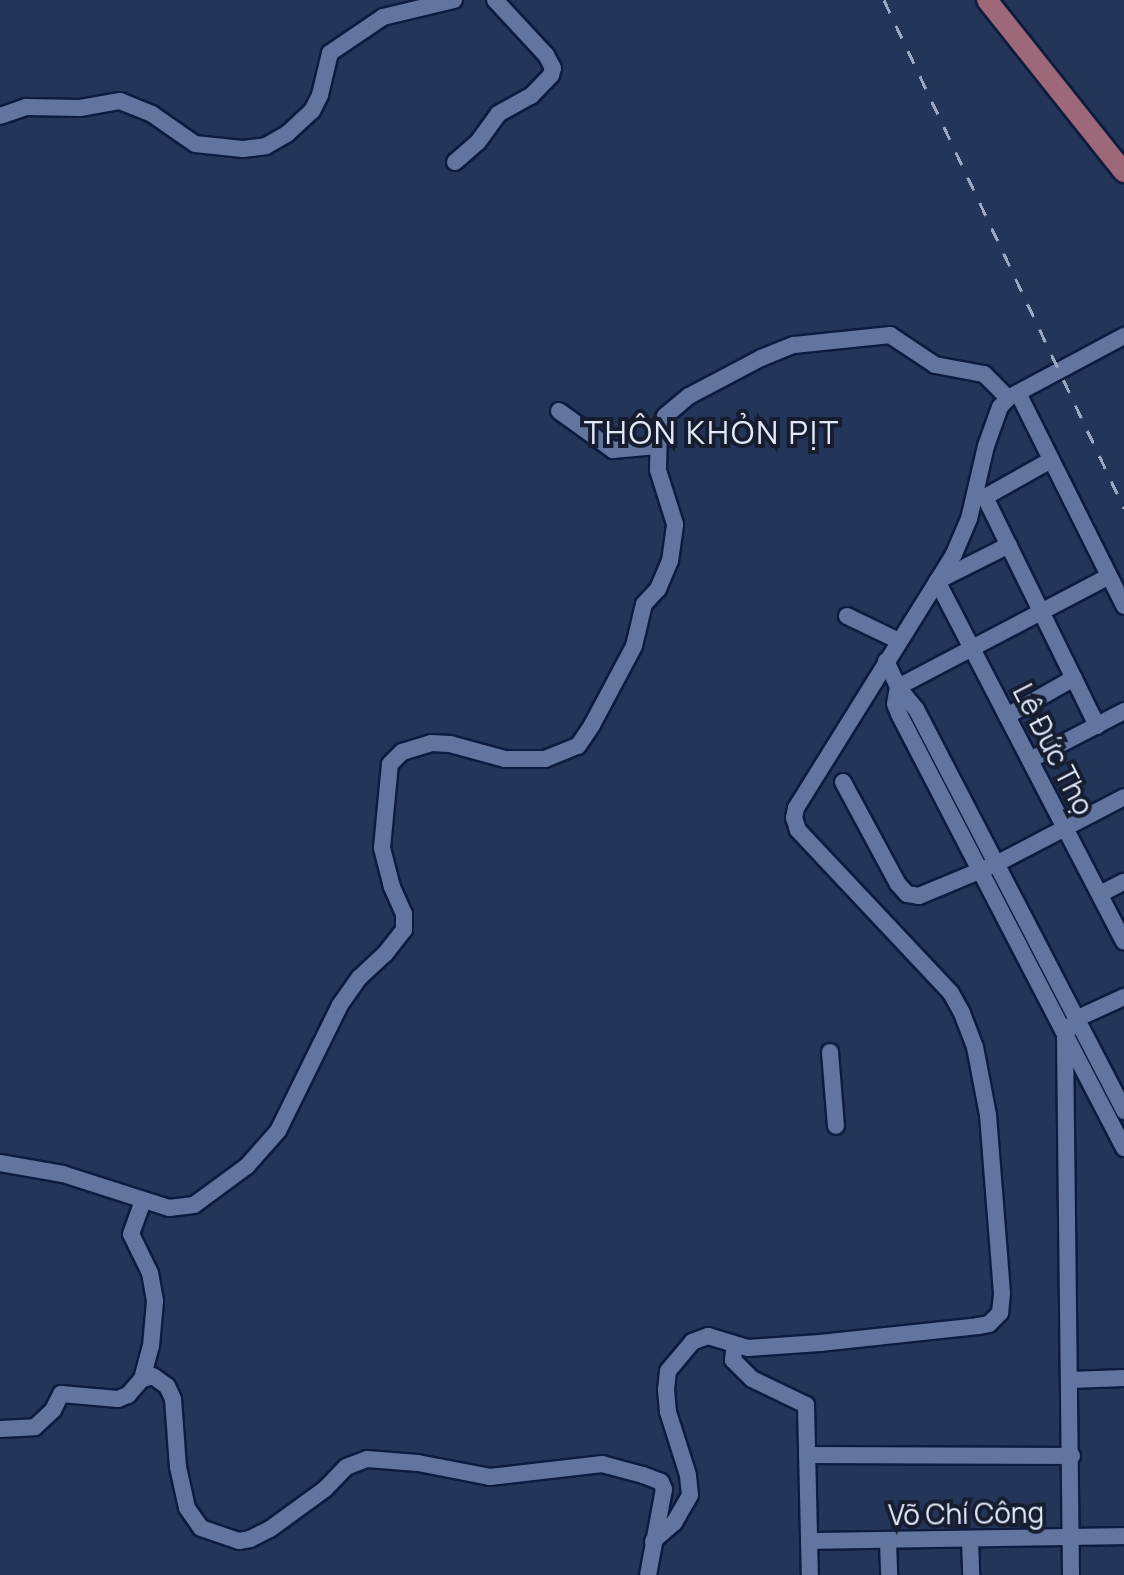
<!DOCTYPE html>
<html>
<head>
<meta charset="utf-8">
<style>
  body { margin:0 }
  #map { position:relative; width:1124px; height:1575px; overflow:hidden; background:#24355a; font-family:Manrope,sans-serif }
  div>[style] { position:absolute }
  .roads { filter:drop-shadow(2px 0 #0c1b3e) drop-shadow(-2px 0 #0c1b3e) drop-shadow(0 2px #0c1b3e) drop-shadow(0 -2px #0c1b3e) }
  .minor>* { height:16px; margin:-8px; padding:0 8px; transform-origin:8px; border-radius:8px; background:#61759f }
  .major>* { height:20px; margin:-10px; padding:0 10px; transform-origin:10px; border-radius:10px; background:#9d6877 }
  .rail>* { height:3px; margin-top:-1.5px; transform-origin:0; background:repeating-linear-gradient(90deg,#9ba7c1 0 14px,transparent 0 28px) }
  span { translate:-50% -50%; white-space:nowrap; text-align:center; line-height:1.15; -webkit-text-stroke:8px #151d2e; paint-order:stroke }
  .street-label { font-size:28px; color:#e0e9fc }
  .quarter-label { font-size:32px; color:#e0e9fc; letter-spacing:2px }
</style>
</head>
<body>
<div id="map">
  <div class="roads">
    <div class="minor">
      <div style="left:0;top:116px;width:28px;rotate:-19deg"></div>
      <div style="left:26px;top:107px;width:54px;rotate:1.1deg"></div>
      <div style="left:80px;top:108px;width:41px;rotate:-9.9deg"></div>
      <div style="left:120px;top:101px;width:35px;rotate:22deg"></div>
      <div style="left:152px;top:114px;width:52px;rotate:34.9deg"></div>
      <div style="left:195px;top:144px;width:48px;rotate:5.9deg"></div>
      <div style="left:243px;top:149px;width:23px;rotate:-7deg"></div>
      <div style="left:266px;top:146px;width:24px;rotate:-30deg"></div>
      <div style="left:287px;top:134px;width:34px;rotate:-43deg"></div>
      <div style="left:312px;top:111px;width:18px;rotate:-63deg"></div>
      <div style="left:320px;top:95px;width:43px;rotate:-76.6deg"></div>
      <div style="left:330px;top:53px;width:64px;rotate:-34.2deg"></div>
      <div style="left:383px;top:17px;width:73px;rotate:-13.5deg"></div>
      <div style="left:455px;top:162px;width:30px;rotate:-41deg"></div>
      <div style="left:478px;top:142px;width:34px;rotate:-54deg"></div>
      <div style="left:498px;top:114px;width:38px;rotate:-29deg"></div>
      <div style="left:531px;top:96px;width:29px;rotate:-46deg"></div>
      <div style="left:551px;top:75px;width:7px;rotate:-74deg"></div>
      <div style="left:553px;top:68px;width:15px;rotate:-118deg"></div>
      <div style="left:546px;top:55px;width:75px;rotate:-132.8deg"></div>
      <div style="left:1018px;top:393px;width:238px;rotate:63.5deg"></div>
      <div style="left:559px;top:411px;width:67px;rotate:35.8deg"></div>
      <div style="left:613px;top:450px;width:44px;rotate:-5.2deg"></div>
      <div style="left:1051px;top:460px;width:76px;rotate:150.7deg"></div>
      <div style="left:985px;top:497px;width:255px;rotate:63.9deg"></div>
      <div style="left:1009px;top:545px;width:80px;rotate:153.4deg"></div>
      <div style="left:937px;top:581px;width:406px;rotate:62.6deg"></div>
      <div style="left:847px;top:616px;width:58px;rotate:25.7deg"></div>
      <div style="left:886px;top:661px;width:29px;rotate:65deg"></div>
      <div style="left:898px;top:687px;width:28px;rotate:51deg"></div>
      <div style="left:916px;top:709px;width:453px;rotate:62.6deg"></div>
      <div style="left:898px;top:687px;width:17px;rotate:100deg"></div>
      <div style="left:895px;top:704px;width:11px;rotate:68deg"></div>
      <div style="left:899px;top:714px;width:489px;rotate:62.6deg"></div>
      <div style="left:898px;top:687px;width:238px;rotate:-27.7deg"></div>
      <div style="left:1007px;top:716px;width:77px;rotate:-29.6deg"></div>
      <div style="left:1030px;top:760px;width:106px;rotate:-27.5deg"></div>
      <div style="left:843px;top:782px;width:116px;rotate:61.7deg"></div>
      <div style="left:898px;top:884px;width:13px;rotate:48deg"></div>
      <div style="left:907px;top:894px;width:12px;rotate:9deg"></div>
      <div style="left:919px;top:896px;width:83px;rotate:-22.6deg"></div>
      <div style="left:996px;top:864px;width:144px;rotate:-27.6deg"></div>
      <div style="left:1100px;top:894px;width:27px;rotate:-27deg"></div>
      <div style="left:830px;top:1052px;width:74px;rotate:85.4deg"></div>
      <div style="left:0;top:1163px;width:64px;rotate:9.9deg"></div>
      <div style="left:63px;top:1174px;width:111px;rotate:17.8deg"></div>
      <div style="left:169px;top:1208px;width:25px;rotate:-7deg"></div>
      <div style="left:194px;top:1205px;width:66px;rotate:-36.3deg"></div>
      <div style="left:247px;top:1166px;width:47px;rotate:-48.5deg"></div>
      <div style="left:278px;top:1131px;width:140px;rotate:-63.8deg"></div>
      <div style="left:340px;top:1005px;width:33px;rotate:-55deg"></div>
      <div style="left:359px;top:978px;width:35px;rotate:-43deg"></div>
      <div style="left:385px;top:954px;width:31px;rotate:-52deg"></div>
      <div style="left:404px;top:930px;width:16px;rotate:-90deg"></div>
      <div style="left:404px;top:914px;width:30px;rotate:-114deg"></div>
      <div style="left:392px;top:887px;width:40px;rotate:-104.4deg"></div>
      <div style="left:382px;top:848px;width:84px;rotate:-84.6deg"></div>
      <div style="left:390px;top:764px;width:17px;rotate:-45deg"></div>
      <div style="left:402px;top:752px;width:30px;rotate:-17deg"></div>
      <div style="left:431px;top:743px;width:19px;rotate:3deg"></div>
      <div style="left:450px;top:744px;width:57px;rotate:15.3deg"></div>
      <div style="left:505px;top:759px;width:40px"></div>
      <div style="left:545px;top:759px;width:35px;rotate:-22deg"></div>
      <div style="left:578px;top:746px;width:25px;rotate:-56deg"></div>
      <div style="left:592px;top:725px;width:89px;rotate:-62deg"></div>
      <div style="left:634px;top:646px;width:43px;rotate:-76.6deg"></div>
      <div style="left:644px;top:604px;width:21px;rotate:-47deg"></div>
      <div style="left:658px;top:589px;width:30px;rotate:-67deg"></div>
      <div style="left:670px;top:561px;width:37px;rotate:-82deg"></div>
      <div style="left:675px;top:524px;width:57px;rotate:-107.5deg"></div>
      <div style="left:658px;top:470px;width:41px;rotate:-88.6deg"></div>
      <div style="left:659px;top:429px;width:14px;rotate:-65deg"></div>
      <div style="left:665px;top:416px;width:31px;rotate:-40deg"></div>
      <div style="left:689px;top:396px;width:81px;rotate:-27.8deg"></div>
      <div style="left:761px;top:358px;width:35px;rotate:-22deg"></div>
      <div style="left:794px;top:345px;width:97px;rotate:-5.9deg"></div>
      <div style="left:890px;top:335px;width:54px;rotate:33.7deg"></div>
      <div style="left:935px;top:365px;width:50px;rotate:10.4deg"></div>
      <div style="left:984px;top:374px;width:34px;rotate:45deg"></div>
      <div style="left:735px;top:1345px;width:15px;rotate:98deg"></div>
      <div style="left:733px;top:1360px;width:27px;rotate:45deg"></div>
      <div style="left:752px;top:1379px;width:60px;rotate:25.7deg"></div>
      <div style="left:806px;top:1405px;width:170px;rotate:88.7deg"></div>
      <div style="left:142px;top:1379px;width:34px;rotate:-75deg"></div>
      <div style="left:151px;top:1346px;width:45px;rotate:-84.9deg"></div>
      <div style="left:155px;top:1301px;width:28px;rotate:-100deg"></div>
      <div style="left:150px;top:1273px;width:43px;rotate:-116deg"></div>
      <div style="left:131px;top:1234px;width:35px;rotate:-70deg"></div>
      <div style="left:1071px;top:1380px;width:53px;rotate:-2.2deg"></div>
      <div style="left:0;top:1429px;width:35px;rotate:-3deg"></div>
      <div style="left:35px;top:1427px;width:25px;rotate:-43deg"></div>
      <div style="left:53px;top:1410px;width:18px;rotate:-63deg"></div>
      <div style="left:61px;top:1394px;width:57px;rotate:5deg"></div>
      <div style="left:118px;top:1399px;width:11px;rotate:-22deg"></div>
      <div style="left:128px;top:1395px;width:21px;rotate:-49deg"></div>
      <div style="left:142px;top:1379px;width:11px;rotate:-15deg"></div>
      <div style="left:153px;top:1376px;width:17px;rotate:36deg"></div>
      <div style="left:167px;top:1386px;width:14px;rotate:65deg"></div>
      <div style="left:173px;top:1399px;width:68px;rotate:85.8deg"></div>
      <div style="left:178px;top:1467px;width:42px;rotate:77.6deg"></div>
      <div style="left:187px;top:1508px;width:24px;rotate:55deg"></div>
      <div style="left:201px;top:1528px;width:40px;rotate:18.9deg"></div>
      <div style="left:239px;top:1541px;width:11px;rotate:-10deg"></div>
      <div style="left:250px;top:1539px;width:22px;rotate:-27deg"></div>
      <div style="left:270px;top:1529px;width:68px;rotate:-36deg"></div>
      <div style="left:325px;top:1489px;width:30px;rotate:-46deg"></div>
      <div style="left:346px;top:1467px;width:22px;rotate:-21deg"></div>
      <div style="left:367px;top:1459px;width:51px;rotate:4.5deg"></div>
      <div style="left:418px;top:1463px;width:73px;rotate:11deg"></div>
      <div style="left:490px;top:1477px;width:113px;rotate:-6.6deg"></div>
      <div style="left:602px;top:1464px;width:42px;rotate:15deg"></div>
      <div style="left:643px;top:1475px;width:19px;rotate:21deg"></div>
      <div style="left:661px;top:1482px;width:8px;rotate:67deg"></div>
      <div style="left:664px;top:1489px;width:87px;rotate:100.5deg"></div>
      <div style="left:807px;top:1455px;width:265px;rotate:0.2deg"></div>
      <div style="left:970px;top:1539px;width:36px;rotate:88deg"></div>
      <div style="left:653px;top:1541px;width:28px;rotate:-41deg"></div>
      <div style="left:674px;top:1523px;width:32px;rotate:-60deg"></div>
      <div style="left:690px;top:1495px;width:20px;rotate:-96deg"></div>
      <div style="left:688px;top:1475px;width:66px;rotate:-107.6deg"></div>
      <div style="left:668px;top:1412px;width:22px;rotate:-95deg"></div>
      <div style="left:666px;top:1390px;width:19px;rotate:-84deg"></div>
      <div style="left:668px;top:1371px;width:38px;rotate:-50deg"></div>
      <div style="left:692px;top:1342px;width:17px;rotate:-21deg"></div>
      <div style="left:708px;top:1336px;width:42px;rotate:16.7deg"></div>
      <div style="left:748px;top:1348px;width:72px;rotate:-4deg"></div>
      <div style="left:820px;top:1343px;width:159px;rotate:-6.1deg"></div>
      <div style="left:978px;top:1326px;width:11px;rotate:-10deg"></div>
      <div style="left:989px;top:1324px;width:16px;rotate:-45deg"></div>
      <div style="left:1000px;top:1313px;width:20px;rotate:-84deg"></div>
      <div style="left:1002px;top:1293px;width:179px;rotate:-94.5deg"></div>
      <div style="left:988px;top:1115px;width:69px;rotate:-100.8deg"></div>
      <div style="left:975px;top:1047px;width:36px;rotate:-111deg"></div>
      <div style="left:962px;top:1013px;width:23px;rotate:-119deg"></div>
      <div style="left:951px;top:993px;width:224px;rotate:-133.2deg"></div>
      <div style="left:798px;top:830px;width:13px;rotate:-108deg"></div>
      <div style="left:794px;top:818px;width:10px;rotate:-79deg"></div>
      <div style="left:796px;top:808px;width:299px;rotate:-58.1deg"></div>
      <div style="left:954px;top:554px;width:38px;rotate:-67deg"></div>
      <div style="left:969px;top:519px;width:75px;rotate:-76.9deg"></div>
      <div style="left:986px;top:446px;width:41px;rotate:-70.3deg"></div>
      <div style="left:1000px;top:407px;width:12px;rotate:-48deg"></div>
      <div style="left:1008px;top:398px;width:132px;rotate:-28.1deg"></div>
      <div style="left:809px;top:1541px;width:315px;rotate:-0.9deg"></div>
      <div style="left:888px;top:1541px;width:34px;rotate:88deg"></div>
      <div style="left:1071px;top:1575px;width:540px;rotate:-90.64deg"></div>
      <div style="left:1065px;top:1035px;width:19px;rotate:-55deg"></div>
      <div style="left:1076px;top:1019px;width:53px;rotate:-24.6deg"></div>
    </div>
    <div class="major">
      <div style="left:987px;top:0;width:220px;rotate:51.5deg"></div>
    </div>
  </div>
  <div class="rail">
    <div style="left:884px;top:0;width:562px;rotate:64.71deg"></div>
  </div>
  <div class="street-label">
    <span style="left:1054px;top:749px;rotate:63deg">Lê Đức Thọ</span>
    <span style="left:966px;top:1513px;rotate:-1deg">Võ Chí Công</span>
  </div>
  <div class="quarter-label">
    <span style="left:712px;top:432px">THÔN KHỎN PỊT</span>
  </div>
</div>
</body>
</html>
